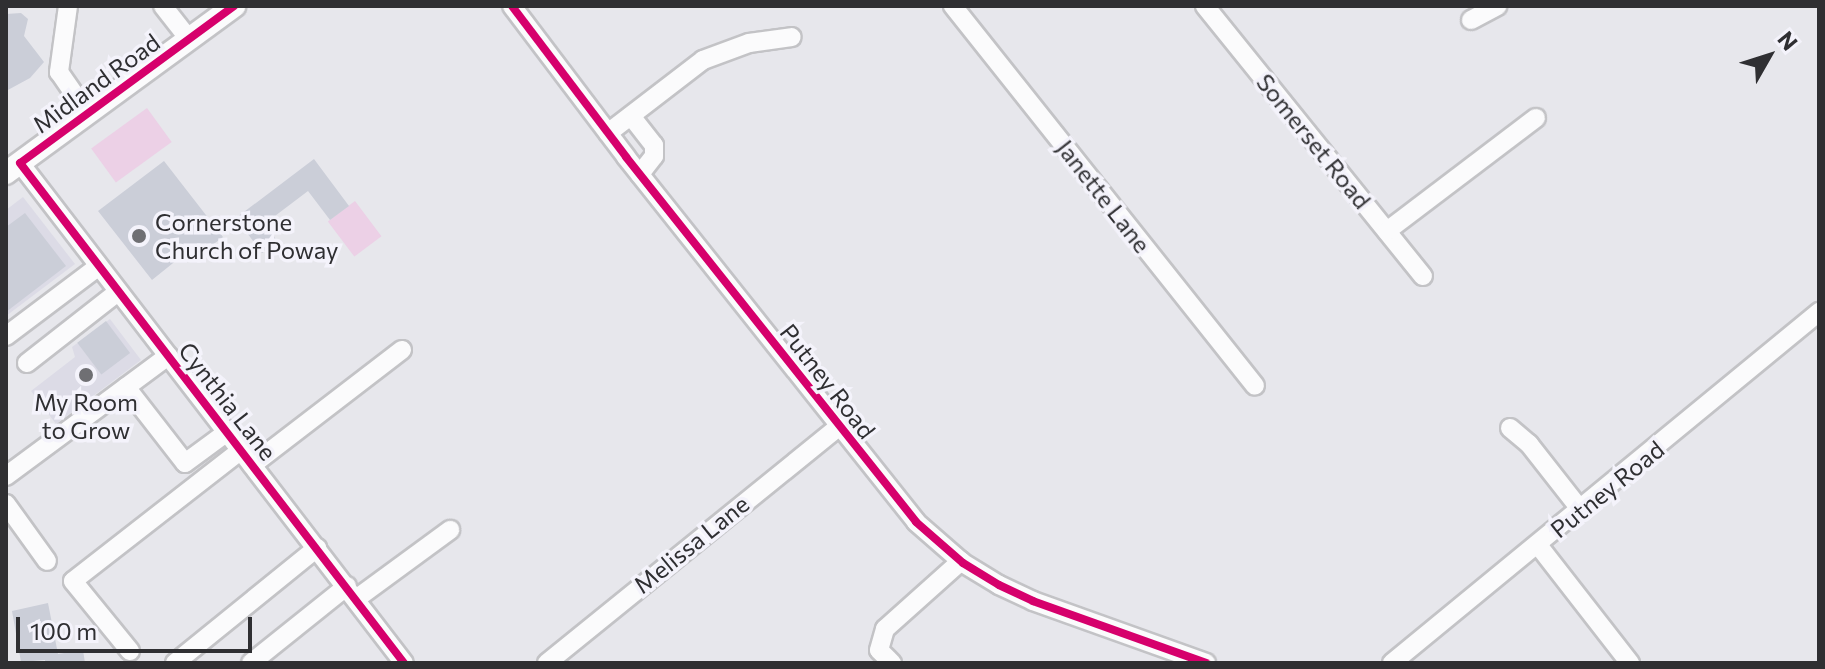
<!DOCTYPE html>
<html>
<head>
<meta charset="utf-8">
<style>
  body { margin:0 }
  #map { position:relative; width:1825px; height:669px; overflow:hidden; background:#e7e7ec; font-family:Commissioner,sans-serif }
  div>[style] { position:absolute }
  .built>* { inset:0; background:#dcdbe6 }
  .green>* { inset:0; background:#ecd0e6; transform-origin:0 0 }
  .building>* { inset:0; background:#cbced8; transform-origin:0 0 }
  .roads { filter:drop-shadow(2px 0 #c3c3c6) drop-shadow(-2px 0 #c3c3c6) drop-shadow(0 2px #c3c3c6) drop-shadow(0 -2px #c3c3c6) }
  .minor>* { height:18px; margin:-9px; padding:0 9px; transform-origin:9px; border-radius:9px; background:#fbfbfc }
  .major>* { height:22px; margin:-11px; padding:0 11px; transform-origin:11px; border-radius:11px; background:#fbfbfc }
  .cycleway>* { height:8px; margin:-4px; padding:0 4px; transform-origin:4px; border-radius:4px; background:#d6006c }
  .dots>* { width:22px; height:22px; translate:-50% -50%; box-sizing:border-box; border:4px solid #f4f3fb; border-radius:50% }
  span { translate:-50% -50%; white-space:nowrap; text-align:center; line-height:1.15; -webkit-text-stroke:7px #f4f3fb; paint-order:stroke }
  .street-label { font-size:24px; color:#2f2f32 }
  .poi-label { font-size:24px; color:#2f2f32 }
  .left { translate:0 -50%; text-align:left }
  .frame { position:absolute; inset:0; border:8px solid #2f2f32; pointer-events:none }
  .north { position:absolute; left:1729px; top:16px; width:80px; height:80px; -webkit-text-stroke:6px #f4f3fb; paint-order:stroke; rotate:51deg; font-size:22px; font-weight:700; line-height:32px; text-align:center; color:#2f2f32 }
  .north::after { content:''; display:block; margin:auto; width:28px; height:36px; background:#2f2f32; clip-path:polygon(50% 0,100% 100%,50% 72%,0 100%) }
  .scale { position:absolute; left:16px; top:617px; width:236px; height:36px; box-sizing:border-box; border:4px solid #2f2f32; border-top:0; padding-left:10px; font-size:24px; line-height:28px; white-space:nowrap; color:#2f2f32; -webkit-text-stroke:6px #f4f3fb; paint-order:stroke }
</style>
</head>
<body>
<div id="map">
  <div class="built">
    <div style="clip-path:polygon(23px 197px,75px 264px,6px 316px,6px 210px)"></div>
    <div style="clip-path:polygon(110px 319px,141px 360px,56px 424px,31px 391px,75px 357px,72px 347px)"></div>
  </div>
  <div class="green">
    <div style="left:147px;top:108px;width:42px;height:69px;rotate:54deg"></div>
    <div style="left:355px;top:201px;width:44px;height:34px;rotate:53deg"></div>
  </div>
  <div class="building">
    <div style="clip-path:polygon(21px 13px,28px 19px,24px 36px,44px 62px,30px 78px,6px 91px,6px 14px)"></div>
    <div style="clip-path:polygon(314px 159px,349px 206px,330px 220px,308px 191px,267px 222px,277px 242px,262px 253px,236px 218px)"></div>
    <div style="clip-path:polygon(164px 161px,223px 237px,194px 259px,188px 251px,152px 280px,98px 211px)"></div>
    <div style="clip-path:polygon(25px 213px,66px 266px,6px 312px,6px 227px)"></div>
    <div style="left:106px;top:321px;width:40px;height:36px;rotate:53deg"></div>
    <div style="clip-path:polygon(48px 603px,58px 654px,83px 650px,85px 663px,45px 663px,45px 660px,21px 662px,12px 611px)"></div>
  </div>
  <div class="roads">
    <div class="minor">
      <div style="left:68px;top:6px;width:67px;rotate:97.8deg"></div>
      <div style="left:59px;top:72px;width:51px;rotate:55.4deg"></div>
      <div style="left:163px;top:6px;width:42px;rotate:51.8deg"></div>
      <div style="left:512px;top:6px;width:189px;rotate:52.9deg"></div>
      <div style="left:626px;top:157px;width:466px;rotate:51.5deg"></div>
      <div style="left:916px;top:522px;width:62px;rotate:41.1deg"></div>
      <div style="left:963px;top:563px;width:42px;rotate:31.4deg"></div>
      <div style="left:999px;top:585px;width:38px;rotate:25deg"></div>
      <div style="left:1033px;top:601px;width:184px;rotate:19.7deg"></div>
      <div style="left:953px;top:6px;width:485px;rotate:51.5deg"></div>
      <div style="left:1205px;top:6px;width:347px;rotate:51.1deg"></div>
      <div style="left:1471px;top:20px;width:30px;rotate:-28deg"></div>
      <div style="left:631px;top:116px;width:37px;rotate:52deg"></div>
      <div style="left:654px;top:145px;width:11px;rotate:90deg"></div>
      <div style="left:654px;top:156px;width:23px;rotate:128deg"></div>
      <div style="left:608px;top:133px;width:120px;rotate:-37.5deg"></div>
      <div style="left:703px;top:60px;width:49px;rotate:-20.3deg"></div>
      <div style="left:749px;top:43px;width:43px;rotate:-7.9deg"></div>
      <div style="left:20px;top:163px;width:630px;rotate:52.48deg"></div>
      <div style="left:1387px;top:231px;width:187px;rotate:-37.2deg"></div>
      <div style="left:6px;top:336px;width:116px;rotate:-37deg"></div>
      <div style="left:27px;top:363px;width:115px;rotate:-38deg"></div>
      <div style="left:126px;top:387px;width:96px;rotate:52.2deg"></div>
      <div style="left:185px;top:463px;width:52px;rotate:-36.4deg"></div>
      <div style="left:1510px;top:428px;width:25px;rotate:40deg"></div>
      <div style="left:1529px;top:444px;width:83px;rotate:51.9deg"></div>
      <div style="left:252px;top:465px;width:189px;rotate:-37.5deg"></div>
      <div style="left:6px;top:476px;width:202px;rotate:-36.5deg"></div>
      <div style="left:6px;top:504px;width:70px;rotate:54.3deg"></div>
      <div style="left:1538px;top:545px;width:150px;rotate:52.1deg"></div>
      <div style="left:356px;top:599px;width:117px;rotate:-36.3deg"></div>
      <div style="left:130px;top:651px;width:90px;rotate:-129.2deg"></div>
      <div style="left:73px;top:581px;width:213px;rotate:-37.9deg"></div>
      <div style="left:175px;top:663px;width:183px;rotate:-39deg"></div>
      <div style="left:251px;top:663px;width:123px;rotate:-38.7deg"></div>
      <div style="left:547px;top:663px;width:375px;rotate:-39deg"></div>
      <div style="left:892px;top:663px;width:18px;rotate:-135deg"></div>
      <div style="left:879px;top:650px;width:22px;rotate:-74deg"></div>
      <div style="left:885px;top:629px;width:102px;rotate:-41.8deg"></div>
      <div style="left:1392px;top:663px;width:553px;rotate:-39.42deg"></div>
    </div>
    <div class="major">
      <div style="left:6px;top:173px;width:283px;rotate:-36.2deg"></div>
    </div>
  </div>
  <div class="cycleway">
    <div style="left:234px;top:6px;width:265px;rotate:143.7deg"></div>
    <div style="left:20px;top:163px;width:630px;rotate:52.48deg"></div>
    <div style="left:512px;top:6px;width:189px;rotate:52.9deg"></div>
    <div style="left:626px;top:157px;width:466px;rotate:51.5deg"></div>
    <div style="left:916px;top:522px;width:62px;rotate:41.1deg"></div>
    <div style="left:963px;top:563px;width:42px;rotate:31.4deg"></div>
    <div style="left:999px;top:585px;width:38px;rotate:25deg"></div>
    <div style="left:1033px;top:601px;width:184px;rotate:19.7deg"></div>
  </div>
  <div class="dots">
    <div style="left:139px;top:236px;background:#6f6f73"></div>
    <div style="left:86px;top:375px;background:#6f6f73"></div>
  </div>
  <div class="street-label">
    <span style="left:96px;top:83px;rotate:-36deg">Midland Road</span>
    <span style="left:1314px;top:141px;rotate:51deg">Somerset Road</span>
    <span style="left:1104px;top:196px;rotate:52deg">Janette Lane</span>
    <span style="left:828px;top:381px;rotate:52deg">Putney Road</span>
    <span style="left:228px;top:401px;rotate:52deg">Cynthia Lane</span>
    <span style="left:1607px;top:489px;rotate:-39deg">Putney Road</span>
    <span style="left:691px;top:544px;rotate:-39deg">Melissa Lane</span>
  </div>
  <div class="poi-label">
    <span class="left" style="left:155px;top:236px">Cornerstone<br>Church of Poway</span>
    <span style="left:86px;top:416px">My Room<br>to Grow</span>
  </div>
  <div class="frame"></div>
  <div class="north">N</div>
  <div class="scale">100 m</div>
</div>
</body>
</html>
